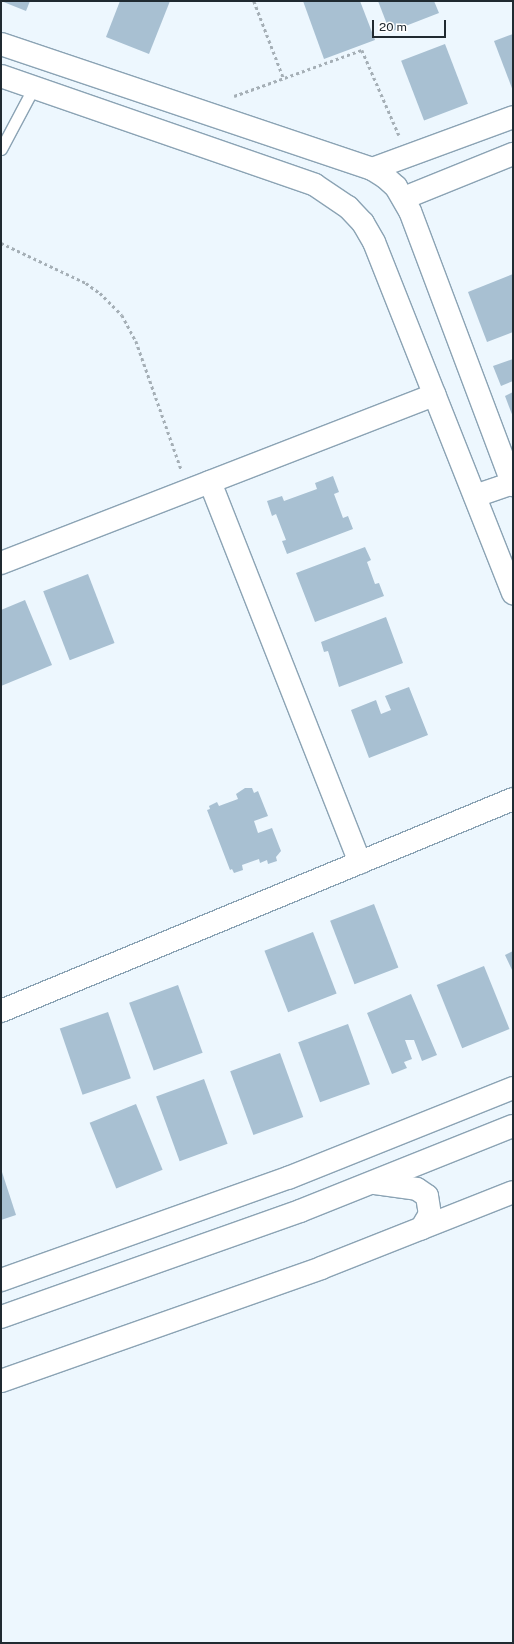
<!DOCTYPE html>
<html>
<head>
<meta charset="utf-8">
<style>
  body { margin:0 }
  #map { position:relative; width:514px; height:1644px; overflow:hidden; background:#edf7fe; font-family:"Public Sans",sans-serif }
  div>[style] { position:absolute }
  .building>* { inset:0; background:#a8c0d2; transform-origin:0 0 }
  .path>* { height:2.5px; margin-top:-1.25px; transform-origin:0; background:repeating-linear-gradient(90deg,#a5afb6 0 3px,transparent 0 6px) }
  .roads { filter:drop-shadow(1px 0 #8ba3b4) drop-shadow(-1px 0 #8ba3b4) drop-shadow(0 1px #8ba3b4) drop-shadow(0 -1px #8ba3b4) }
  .service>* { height:11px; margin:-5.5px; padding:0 5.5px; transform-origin:5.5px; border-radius:5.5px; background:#fff }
  .minor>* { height:22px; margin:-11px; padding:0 11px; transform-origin:11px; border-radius:11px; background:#fff }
  .tertiary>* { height:22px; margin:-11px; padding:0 11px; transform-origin:11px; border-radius:11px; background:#fff }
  span { translate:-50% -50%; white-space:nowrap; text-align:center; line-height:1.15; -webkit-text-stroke:3px #fff; paint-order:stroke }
  .frame { position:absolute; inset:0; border:2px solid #202a31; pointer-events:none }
  .scale { position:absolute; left:372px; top:20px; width:74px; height:18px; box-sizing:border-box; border:2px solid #202a31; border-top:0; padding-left:5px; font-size:12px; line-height:14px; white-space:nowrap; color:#202a31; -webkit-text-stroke:3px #fff; paint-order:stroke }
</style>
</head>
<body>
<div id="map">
  <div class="building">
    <div style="clip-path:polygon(1px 1px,30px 1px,26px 11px)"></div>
    <div style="clip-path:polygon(120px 1px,170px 1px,149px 54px,106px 37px)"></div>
    <div style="clip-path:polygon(303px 1px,360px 1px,375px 40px,324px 59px)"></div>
    <div style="clip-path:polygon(378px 1px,434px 1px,439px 13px,390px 32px)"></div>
    <div style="clip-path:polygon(513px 34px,513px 91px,494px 41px)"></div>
    <div style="left:445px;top:44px;width:64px;height:47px;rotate:69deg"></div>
    <div style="clip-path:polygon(513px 274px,513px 332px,487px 342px,468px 292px)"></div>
    <div style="clip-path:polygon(513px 359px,513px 381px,501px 386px,493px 366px)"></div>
    <div style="clip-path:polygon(513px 392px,513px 417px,505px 396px)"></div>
    <div style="clip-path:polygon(333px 476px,339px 492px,334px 494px,343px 518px,348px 516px,353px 529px,287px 554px,282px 541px,286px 540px,276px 514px,272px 516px,267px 501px,282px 496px,284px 501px,317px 489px,315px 483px)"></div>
    <div style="clip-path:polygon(365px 547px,371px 560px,367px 562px,375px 584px,379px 583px,384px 596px,315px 622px,296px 573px)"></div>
    <div style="left:88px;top:574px;width:74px;height:48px;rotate:69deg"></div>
    <div style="clip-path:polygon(25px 600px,52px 665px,1px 686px,1px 610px)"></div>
    <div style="clip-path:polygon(386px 617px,403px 663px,339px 687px,328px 651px,324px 652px,321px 642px)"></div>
    <div style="clip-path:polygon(409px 687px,428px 735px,369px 758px,351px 710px,376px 700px,381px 714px,391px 710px,385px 696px)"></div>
    <div style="clip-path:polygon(245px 788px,252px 788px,254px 793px,258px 791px,268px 816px,254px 821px,258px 833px,272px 828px,281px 851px,276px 857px,277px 861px,268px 864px,267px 860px,260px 863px,259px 859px,242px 865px,243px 870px,234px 873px,232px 869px,230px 870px,207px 810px,210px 809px,209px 806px,217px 802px,219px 806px,238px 799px,236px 794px)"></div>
    <div style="left:374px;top:904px;width:68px;height:47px;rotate:69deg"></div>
    <div style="left:313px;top:932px;width:66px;height:52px;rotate:69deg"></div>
    <div style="clip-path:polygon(513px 951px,513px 972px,505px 955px)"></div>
    <div style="left:484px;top:966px;width:68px;height:51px;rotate:68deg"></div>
    <div style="left:178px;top:985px;width:72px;height:52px;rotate:70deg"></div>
    <div style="clip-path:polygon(411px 994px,437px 1055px,422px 1061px,414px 1040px,405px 1040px,412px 1059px,404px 1062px,407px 1068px,392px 1074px,367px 1013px)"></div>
    <div style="left:108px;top:1012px;width:70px;height:51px;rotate:71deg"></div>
    <div style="left:348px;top:1024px;width:64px;height:53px;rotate:70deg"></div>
    <div style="left:280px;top:1053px;width:68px;height:53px;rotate:70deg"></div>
    <div style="left:204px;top:1079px;width:69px;height:51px;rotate:70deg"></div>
    <div style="left:136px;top:1104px;width:71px;height:50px;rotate:68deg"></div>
    <div style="clip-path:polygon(1px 1169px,16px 1215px,1px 1220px)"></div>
  </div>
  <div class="path">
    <div style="left:254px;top:1px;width:84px;rotate:69deg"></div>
    <div style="left:234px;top:96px;width:136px;rotate:-19.8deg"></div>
    <div style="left:362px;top:50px;width:93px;rotate:66.5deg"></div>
    <div style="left:1px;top:243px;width:94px;rotate:25.2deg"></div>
    <div style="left:86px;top:283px;width:17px;rotate:36deg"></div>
    <div style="left:100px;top:293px;width:31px;rotate:45deg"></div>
    <div style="left:122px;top:315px;width:30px;rotate:62deg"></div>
    <div style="left:136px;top:341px;width:136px;rotate:70.6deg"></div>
  </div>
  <div class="roads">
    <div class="service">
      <div style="left:1px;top:149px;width:70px;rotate:-62deg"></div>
    </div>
    <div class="minor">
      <div style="left:1px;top:44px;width:391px;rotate:18.6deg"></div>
      <div style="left:372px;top:169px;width:15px;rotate:32deg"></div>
      <div style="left:385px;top:177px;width:15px;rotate:42deg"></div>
      <div style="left:396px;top:187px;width:28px;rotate:60deg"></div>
      <div style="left:410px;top:211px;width:293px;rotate:69.4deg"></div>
      <div style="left:1px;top:76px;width:332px;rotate:19.1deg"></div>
      <div style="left:315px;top:185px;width:40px;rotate:34deg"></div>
      <div style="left:348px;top:207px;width:22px;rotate:47deg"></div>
      <div style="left:363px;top:223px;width:22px;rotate:60deg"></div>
      <div style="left:374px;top:242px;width:378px;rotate:68.4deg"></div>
      <div style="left:372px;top:169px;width:150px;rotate:-20.2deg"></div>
      <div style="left:404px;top:198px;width:118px;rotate:-22deg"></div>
      <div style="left:210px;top:482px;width:409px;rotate:68.5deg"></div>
      <div style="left:475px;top:496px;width:39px;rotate:-19deg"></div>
      <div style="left:1px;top:563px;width:465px;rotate:-21.2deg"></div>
      <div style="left:1px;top:1011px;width:554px;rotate:-22.49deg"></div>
      <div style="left:1px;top:1280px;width:305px;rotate:-19.6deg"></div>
      <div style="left:288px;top:1178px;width:242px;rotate:-21.8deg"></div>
    </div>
    <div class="tertiary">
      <div style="left:375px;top:1183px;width:42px;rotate:8.1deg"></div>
      <div style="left:417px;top:1189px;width:12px;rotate:35deg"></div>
      <div style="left:427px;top:1196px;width:18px;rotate:81deg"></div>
      <div style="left:430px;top:1214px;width:17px;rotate:121deg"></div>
      <div style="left:1px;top:1317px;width:317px;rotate:-19.5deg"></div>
      <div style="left:300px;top:1211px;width:229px;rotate:-21.8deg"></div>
      <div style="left:1px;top:1381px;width:339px;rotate:-19.4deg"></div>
      <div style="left:321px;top:1268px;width:206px;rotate:-21.6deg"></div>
    </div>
  </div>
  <div class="frame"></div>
  <div class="scale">20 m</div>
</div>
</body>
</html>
